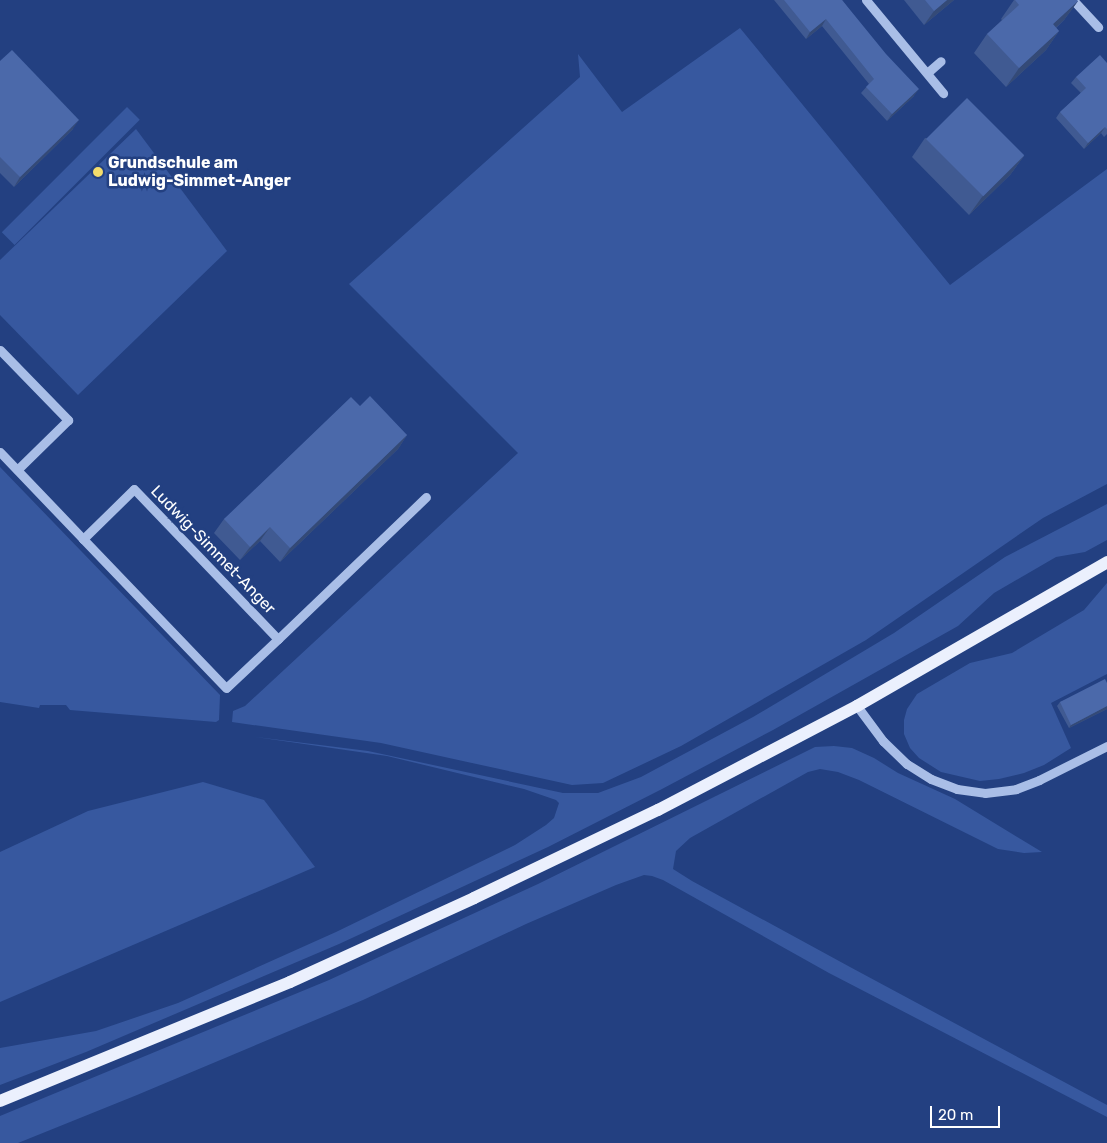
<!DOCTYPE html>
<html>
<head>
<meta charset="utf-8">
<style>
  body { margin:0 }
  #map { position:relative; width:1107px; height:1143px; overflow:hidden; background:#234081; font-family:Rubik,sans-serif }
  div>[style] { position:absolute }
  .green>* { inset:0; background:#37589f; transform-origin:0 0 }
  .minor>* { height:9px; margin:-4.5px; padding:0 4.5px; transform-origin:4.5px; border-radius:4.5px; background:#a9bee7 }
  .major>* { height:12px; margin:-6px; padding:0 6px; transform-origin:6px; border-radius:6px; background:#ebf0fd }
  .wall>* { inset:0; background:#405a92 }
  .shaded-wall>* { inset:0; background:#344a77 }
  .building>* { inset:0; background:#4b69aa; transform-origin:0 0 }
  .dots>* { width:14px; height:14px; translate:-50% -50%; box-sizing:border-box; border:2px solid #234081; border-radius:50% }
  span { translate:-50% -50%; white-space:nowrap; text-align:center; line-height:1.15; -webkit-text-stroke:5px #234081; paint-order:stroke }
  .poi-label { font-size:16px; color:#fff; font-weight:700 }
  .left { translate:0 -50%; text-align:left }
  .street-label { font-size:16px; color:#fff }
  .scale { position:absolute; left:930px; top:1106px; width:70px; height:22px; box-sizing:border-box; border:2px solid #fff; border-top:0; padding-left:6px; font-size:15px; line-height:18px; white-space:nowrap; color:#fff; -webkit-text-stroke:4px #234081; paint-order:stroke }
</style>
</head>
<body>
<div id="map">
  <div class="green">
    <div style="clip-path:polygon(740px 28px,950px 285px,1107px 169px,1107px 484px,1043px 518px,866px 640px,681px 746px,603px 783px,572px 785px,381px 743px,232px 722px,233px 711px,245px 706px,518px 453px,349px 284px,580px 77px,578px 54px,622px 112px)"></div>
    <div style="left:127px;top:107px;width:18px;height:177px;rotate:45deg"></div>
    <div style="clip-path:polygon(136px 129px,227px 251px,78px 395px,0 315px,0 260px)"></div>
    <div style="clip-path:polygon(0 467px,220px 695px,219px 720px,216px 722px,70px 710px,66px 705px,40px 705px,39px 708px,0 702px)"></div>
    <div style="clip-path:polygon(1107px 504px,1107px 540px,1085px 552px,1056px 557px,994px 593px,958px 626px,773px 730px,662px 789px,548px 847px,339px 944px,86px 1052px,0 1085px,0 1048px,96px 1031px,178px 1003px,336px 932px,515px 845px,546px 825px,554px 818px,559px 803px,556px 800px,524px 789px,387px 756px,249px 736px,368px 751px,563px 793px,598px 793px,641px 777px,753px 717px,894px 633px,1005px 557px)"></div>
    <div style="clip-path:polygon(1107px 583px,1107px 674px,1051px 703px,1071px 748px,1044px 765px,1024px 773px,999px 779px,980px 781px,941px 772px,919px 758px,910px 748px,904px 734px,904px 720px,907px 709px,917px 694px,970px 663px,1012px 653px,1084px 610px)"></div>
    <div style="clip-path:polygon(834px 746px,852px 748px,874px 758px,898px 773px,955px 799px,1042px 852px,1024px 853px,998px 849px,859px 780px,838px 772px,820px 769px,808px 772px,690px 838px,676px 851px,673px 869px,692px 881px,850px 967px,1107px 1105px,1107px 1117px,829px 973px,663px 880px,652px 876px,644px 875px,616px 885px,526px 924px,363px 1000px,137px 1095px,18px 1143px,0 1143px,0 1116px,329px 980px,538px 884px,815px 747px)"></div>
    <div style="clip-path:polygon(203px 782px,264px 800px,315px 867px,0 1002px,0 852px,88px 811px)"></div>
  </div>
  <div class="minor">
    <div style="left:866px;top:0;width:121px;rotate:50.4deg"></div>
    <div style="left:1073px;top:0;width:37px;rotate:47deg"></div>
    <div style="left:927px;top:73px;width:18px;rotate:-41deg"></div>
    <div style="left:0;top:350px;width:98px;rotate:45.8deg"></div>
    <div style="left:68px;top:420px;width:71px;rotate:135.6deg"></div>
    <div style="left:0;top:452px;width:120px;rotate:46.3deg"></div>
    <div style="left:134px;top:489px;width:208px;rotate:46.2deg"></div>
    <div style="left:278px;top:639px;width:71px;rotate:136.7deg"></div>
    <div style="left:226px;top:688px;width:207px;rotate:-133.8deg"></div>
    <div style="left:83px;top:539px;width:71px;rotate:-44.4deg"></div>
    <div style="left:278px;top:639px;width:205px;rotate:-43.8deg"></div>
    <div style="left:857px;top:706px;width:44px;rotate:53.4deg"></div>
    <div style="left:883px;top:741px;width:33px;rotate:44deg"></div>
    <div style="left:907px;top:764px;width:28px;rotate:32deg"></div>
    <div style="left:931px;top:779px;width:28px;rotate:21deg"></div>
    <div style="left:957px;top:789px;width:28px;rotate:8deg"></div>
    <div style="left:985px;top:793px;width:31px;rotate:-7deg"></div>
    <div style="left:1016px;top:789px;width:25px;rotate:-21deg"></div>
    <div style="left:1039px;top:780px;width:76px;rotate:-26.6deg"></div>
  </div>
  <div class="major">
    <div style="left:0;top:1101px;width:313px;rotate:-22.3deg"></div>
    <div style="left:290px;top:982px;width:202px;rotate:-24.5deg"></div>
    <div style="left:474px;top:898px;width:204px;rotate:-25.6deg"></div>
    <div style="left:658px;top:810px;width:225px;rotate:-27.6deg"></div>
    <div style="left:857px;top:706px;width:289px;rotate:-29.9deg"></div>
  </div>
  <div class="wall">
    <div style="clip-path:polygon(774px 0,842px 0,914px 96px,887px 121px,861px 93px,869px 84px,822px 26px,806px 39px)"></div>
    <div style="clip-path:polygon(904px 0,954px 0,924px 25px)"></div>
    <div style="clip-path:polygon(1014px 0,1078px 1px,1064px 20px,1056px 28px,1059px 31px,1046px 50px,1006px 87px,974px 53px,987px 34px,1002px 20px,1001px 19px)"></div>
    <div style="clip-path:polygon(0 61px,73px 129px,14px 187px,0 173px)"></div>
    <div style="clip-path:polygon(1107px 63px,1107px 134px,1104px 137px,1101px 133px,1084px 149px,1056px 118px,1060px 112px,1081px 93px,1071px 83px,1076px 77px)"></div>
    <div style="clip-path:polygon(925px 138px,1024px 156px,1010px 175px,969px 215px,912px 157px)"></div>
    <div style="clip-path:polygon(360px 406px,407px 435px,398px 449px,280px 562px,260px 541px,240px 560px,214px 533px,224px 519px)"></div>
    <div style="clip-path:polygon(1107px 683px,1107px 709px,1069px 728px,1057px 706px,1060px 702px)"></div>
  </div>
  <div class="shaded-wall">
    <div style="clip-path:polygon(947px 0,954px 0,924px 25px,934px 11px)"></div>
    <div style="clip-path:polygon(1078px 1px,1064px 20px,1039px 43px,1053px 24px)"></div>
    <div style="clip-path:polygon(826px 19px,822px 26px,806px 39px,810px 32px)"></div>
    <div style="clip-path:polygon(1059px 31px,1046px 50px,1006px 87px,1019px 68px)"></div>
    <div style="clip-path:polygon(919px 89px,914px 96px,887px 121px,892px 114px)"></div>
    <div style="clip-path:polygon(79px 120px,73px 129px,14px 187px,20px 177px)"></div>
    <div style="clip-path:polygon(1105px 127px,1101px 133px,1084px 149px,1088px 143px)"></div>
    <div style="clip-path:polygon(1024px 156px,1010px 175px,969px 215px,982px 197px)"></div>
    <div style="clip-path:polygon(407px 435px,398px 449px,280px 562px,290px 548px)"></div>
    <div style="clip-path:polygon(270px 527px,260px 541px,240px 560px,250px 547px)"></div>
    <div style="clip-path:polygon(1107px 706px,1107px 709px,1069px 728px,1071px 725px)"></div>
  </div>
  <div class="building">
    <div style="clip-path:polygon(784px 0,842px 0,886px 54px,919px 89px,892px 114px,866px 87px,874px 79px,826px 19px,810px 32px)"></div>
    <div style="clip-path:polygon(925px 0,947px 0,934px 11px)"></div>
    <div style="clip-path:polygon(1015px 0,1077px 0,1078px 1px,1053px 24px,1059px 31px,1019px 68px,987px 34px,1019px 5px)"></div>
    <div style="clip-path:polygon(12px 50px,79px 120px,20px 177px,0 157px,0 61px)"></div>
    <div style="clip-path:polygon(1100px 55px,1107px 63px,1107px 129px,1105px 127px,1088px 143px,1060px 112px,1086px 88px,1076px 77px)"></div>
    <div style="left:967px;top:98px;width:81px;height:58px;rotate:45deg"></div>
    <div style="clip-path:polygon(370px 396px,407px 435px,290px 548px,270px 527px,250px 547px,224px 519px,351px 397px,360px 406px)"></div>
    <div style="clip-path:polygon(1105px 679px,1107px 683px,1107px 706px,1071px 725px,1060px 702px)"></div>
  </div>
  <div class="dots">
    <div style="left:98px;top:172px;background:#f3dc6c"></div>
  </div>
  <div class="poi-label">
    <span class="left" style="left:108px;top:172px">Grundschule am<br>Ludwig-Simmet-Anger</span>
  </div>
  <div class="street-label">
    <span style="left:213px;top:550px;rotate:46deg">Ludwig-Simmet-Anger</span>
  </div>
  <div class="scale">20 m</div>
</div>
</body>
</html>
